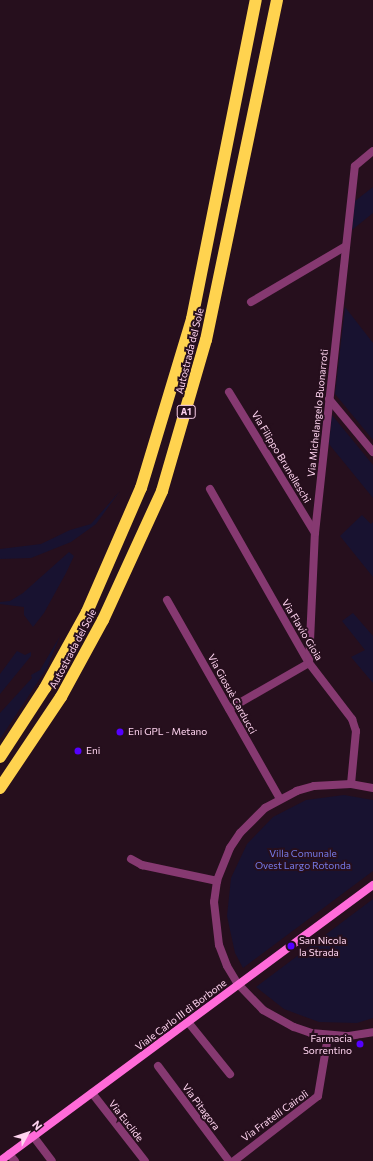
<!DOCTYPE html>
<html>
<head>
<meta charset="utf-8">
<style>
  body { margin:0 }
  #map { position:relative; width:373px; height:1161px; overflow:hidden; background:#260f1d; font-family:Commissioner,sans-serif }
  div>[style] { position:absolute }
  .green>* { inset:0; background:#181230 }
  .minor>* { height:8px; margin:-4px; padding:0 4px; transform-origin:4px; border-radius:4px; background:#863971 }
  .tertiary>* { height:8px; margin:-4px; padding:0 4px; transform-origin:4px; border-radius:4px; background:#863971 }
  .secondary>* { height:8px; margin:-4px; padding:0 4px; transform-origin:4px; border-radius:4px; background:#ff6bd9 }
  .motorway>* { height:12px; margin:-6px; padding:0 6px; transform-origin:6px; border-radius:6px; background:#ffd34f }
  .dots>* { width:11px; height:11px; translate:-50% -50%; box-sizing:border-box; border:2px solid #260f1d; border-radius:50% }
  span { translate:-50% -50%; white-space:nowrap; text-align:center; line-height:1.15; -webkit-text-stroke:4px #260f1d; paint-order:stroke }
  .shield-label span { padding:1px 3px; background:#260f1d; border:1px solid; border-radius:3px; -webkit-text-stroke-width:0 }
  .shield-label { font-size:9px; color:#ffd4f0; font-weight:700 }
  .street-label { font-size:10px; color:#ffd4f0 }
  .poi-label { font-size:10px; color:#ffd4f0 }
  .left { translate:0 -50%; text-align:left }
  .right { translate:-100% -50%; text-align:right }
  .park-label { font-size:10px; color:#7679e6 }
  .north { position:absolute; left:8px; top:1113px; width:40px; height:40px; -webkit-text-stroke:3px #260f1d; paint-order:stroke; rotate:50deg; font-size:11px; font-weight:700; line-height:16px; text-align:center; color:#ffd4f0 }
  .north::after { content:''; display:block; margin:auto; width:14px; height:18px; background:#ffd4f0; clip-path:polygon(50% 0,100% 100%,50% 72%,0 100%) }
</style>
</head>
<body>
<div id="map">
  <div class="green">
    <div style="clip-path:polygon(373px 187px,373px 213px,352px 230px,355px 201px)"></div>
    <div style="clip-path:polygon(345px 307px,373px 343px,373px 440px,335px 394px)"></div>
    <div style="clip-path:polygon(332px 415px,373px 465px,373px 498px,329px 444px)"></div>
    <div style="clip-path:polygon(120px 491px,96px 524px,71px 542px,31px 558px,0 559px,0 549px,41px 544px,70px 530px,91px 524px)"></div>
    <div style="clip-path:polygon(362px 515px,371px 524px,373px 522px,373px 577px,340px 536px)"></div>
    <div style="clip-path:polygon(69px 552px,74px 556px,66px 573px,44px 613px,33px 627px,24px 615px,24px 607px,0 604px,0 602px,10px 601px,23px 593px)"></div>
    <div style="clip-path:polygon(353px 613px,373px 636px,373px 683px,351px 657px,365px 650px,342px 621px)"></div>
    <div style="clip-path:polygon(60px 636px,47px 668px,0 739px,0 713px,32px 678px,31px 675px,40px 670px)"></div>
    <div style="clip-path:polygon(17px 651px,25px 655px,31px 652px,31px 656px,0 694px,0 674px)"></div>
    <div style="clip-path:polygon(344px 795px,373px 800px,373px 871px,243px 968px,235px 953px,227px 916px,231px 878px,247px 844px,273px 817px,306px 800px)"></div>
    <div style="clip-path:polygon(373px 899px,373px 1018px,357px 1023px,319px 1022px,284px 1009px,256px 987px)"></div>
  </div>
  <div class="minor">
    <div style="left:251px;top:302px;width:110px;rotate:-30.5deg"></div>
    <div style="left:229px;top:392px;width:165px;rotate:58.6deg"></div>
    <div style="left:329px;top:399px;width:69px;rotate:50.3deg"></div>
    <div style="left:210px;top:489px;width:200px;rotate:60.4deg"></div>
    <div style="left:309px;top:663px;width:71px;rotate:52.5deg"></div>
    <div style="left:352px;top:719px;width:13px;rotate:72deg"></div>
    <div style="left:356px;top:731px;width:53px;rotate:95.4deg"></div>
    <div style="left:167px;top:600px;width:229px;rotate:60.4deg"></div>
    <div style="left:229px;top:709px;width:92px;rotate:-29.9deg"></div>
    <div style="left:309px;top:663px;width:130px;rotate:-87.4deg"></div>
    <div style="left:315px;top:533px;width:369px;rotate:-83.8deg"></div>
    <div style="left:355px;top:166px;width:23px;rotate:-40deg"></div>
    <div style="left:131px;top:859px;width:13px;rotate:29deg"></div>
    <div style="left:142px;top:865px;width:77px;rotate:12deg"></div>
    <div style="left:188px;top:1022px;width:67px;rotate:51.1deg"></div>
    <div style="left:158px;top:1066px;width:119px;rotate:53.2deg"></div>
    <div style="left:92px;top:1093px;width:86px;rotate:52.1deg"></div>
    <div style="left:33px;top:1136px;width:31px;rotate:53deg"></div>
    <div style="left:9px;top:1154px;width:9px;rotate:49deg"></div>
    <div style="left:234px;top:1161px;width:106px;rotate:-37.7deg"></div>
    <div style="left:318px;top:1096px;width:61px;rotate:-80.5deg"></div>
  </div>
  <div class="tertiary">
    <div style="left:373px;top:788px;width:22px;rotate:-170deg"></div>
    <div style="left:351px;top:784px;width:37px;rotate:177deg"></div>
    <div style="left:314px;top:786px;width:18px;rotate:164deg"></div>
    <div style="left:297px;top:791px;width:36px;rotate:152deg"></div>
    <div style="left:265px;top:808px;width:35px;rotate:135deg"></div>
    <div style="left:240px;top:833px;width:18px;rotate:124deg"></div>
    <div style="left:230px;top:848px;width:35px;rotate:112deg"></div>
    <div style="left:217px;top:881px;width:21px;rotate:98deg"></div>
    <div style="left:214px;top:902px;width:43px;rotate:83.4deg"></div>
    <div style="left:219px;top:945px;width:22px;rotate:69deg"></div>
    <div style="left:227px;top:966px;width:21px;rotate:59deg"></div>
    <div style="left:238px;top:984px;width:36px;rotate:46deg"></div>
    <div style="left:263px;top:1010px;width:35px;rotate:29deg"></div>
    <div style="left:294px;top:1027px;width:18px;rotate:19deg"></div>
    <div style="left:311px;top:1033px;width:38px;rotate:5deg"></div>
    <div style="left:349px;top:1036px;width:24px;rotate:-9deg"></div>
  </div>
  <div class="secondary">
    <div style="left:0;top:1161px;width:464px;rotate:-36.5deg"></div>
  </div>
  <div class="motorway">
    <div style="left:0;top:757px;width:82px;rotate:-56.9deg"></div>
    <div style="left:45px;top:688px;width:87px;rotate:-61.1deg"></div>
    <div style="left:87px;top:612px;width:135px;rotate:-66.5deg"></div>
    <div style="left:141px;top:488px;width:177px;rotate:-73.2deg"></div>
    <div style="left:192px;top:319px;width:325px;rotate:-78.7deg"></div>
    <div style="left:0;top:788px;width:110px;rotate:-56.2deg"></div>
    <div style="left:61px;top:697px;width:88px;rotate:-61.4deg"></div>
    <div style="left:103px;top:620px;width:142px;rotate:-65.4deg"></div>
    <div style="left:162px;top:491px;width:157px;rotate:-73.8deg"></div>
    <div style="left:206px;top:340px;width:347px;rotate:-78.2deg"></div>
  </div>
  <div class="dots">
    <div style="left:120px;top:732px;background:#50f"></div>
    <div style="left:78px;top:751px;background:#50f"></div>
    <div style="left:291px;top:946px;background:#50f"></div>
    <div style="left:360px;top:1044px;background:#50f"></div>
  </div>
  <div class="shield-label">
    <span style="left:186px;top:412px">A1</span>
  </div>
  <div class="street-label">
    <span style="left:190px;top:351px;rotate:-76deg">Autostrada del Sole</span>
    <span style="left:318px;top:413px;rotate:-84deg">Via Michelangelo Buonarroti</span>
    <span style="left:281px;top:457px;rotate:59deg">Via Filippo Brunelleschi</span>
    <span style="left:302px;top:630px;rotate:59deg">Via Flavio Gioia</span>
    <span style="left:73px;top:649px;rotate:-62deg">Autostrada del Sole</span>
    <span style="left:232px;top:694px;rotate:61deg">Via Giosuè Carducci</span>
    <span style="left:181px;top:1015px;rotate:-37deg">Viale Carlo III di Borbone</span>
    <span style="left:201px;top:1107px;rotate:53deg">Via Pitagora</span>
    <span style="left:275px;top:1116px;rotate:-36deg">Via Fratelli Cairoli</span>
    <span style="left:126px;top:1121px;rotate:52deg">Via Euclide</span>
  </div>
  <div class="poi-label">
    <span class="left" style="left:128px;top:732px">Eni GPL - Metano</span>
    <span class="left" style="left:86px;top:751px">Eni</span>
    <span class="left" style="left:299px;top:946px">San Nicola<br>la Strada</span>
    <span class="right" style="left:352px;top:1044px">Farmacia<br>Sorrentino</span>
  </div>
  <div class="park-label">
    <span style="left:303px;top:859px">Villa Comunale<br>Ovest Largo Rotonda</span>
  </div>
  <div class="north">N</div>
</div>
</body>
</html>
